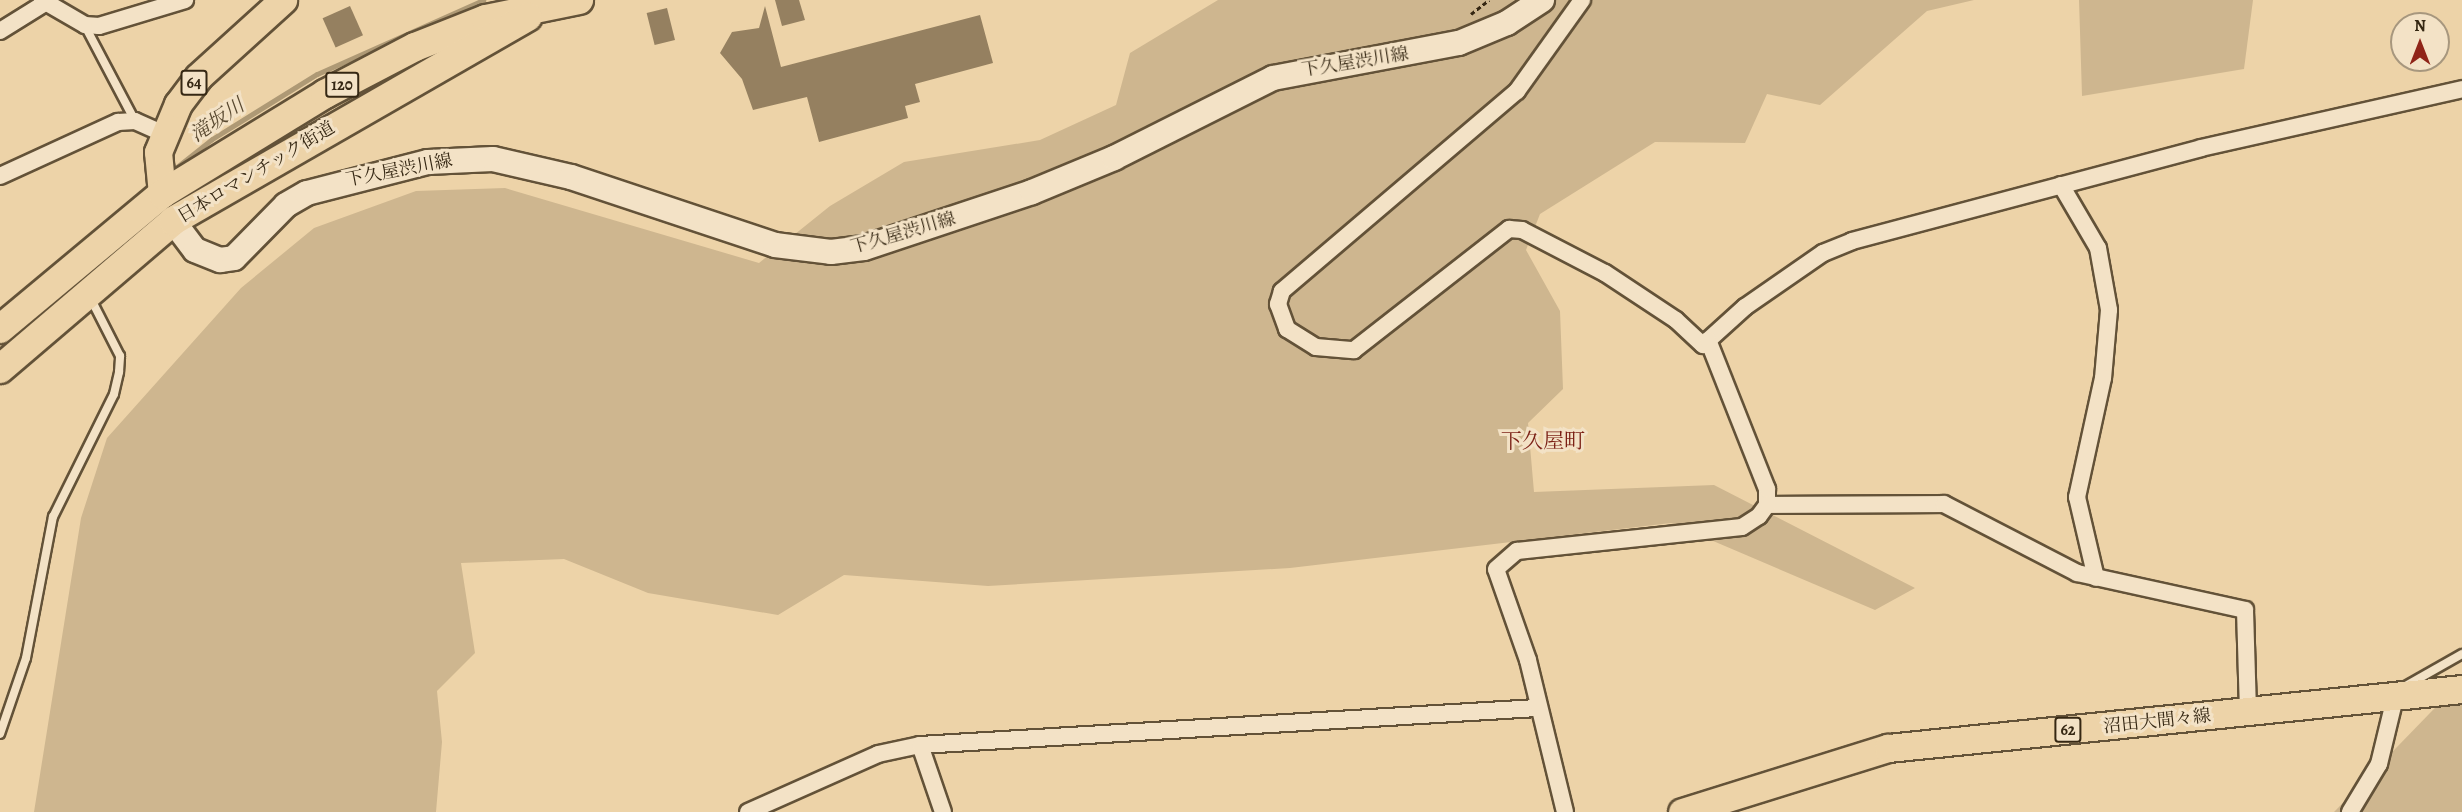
<!DOCTYPE html>
<html>
<head>
<meta charset="utf-8">
<style>
  body { margin:0 }
  #map { position:relative; width:2462px; height:812px; overflow:hidden; background:#edd3a8; font-family:Alegreya,"Noto Serif JP",serif }
  div>[style] { position:absolute }
  .green>* { inset:0; background:#ceb68f }
  .stream>* { height:5px; margin:-2.5px; padding:0 2.5px; transform-origin:2.5px; border-radius:2.5px; background:#ae9975 }
  .building>* { inset:0; background:#958060; transform-origin:0 0 }
  .path>* { height:3px; margin-top:-1.5px; transform-origin:0; background:repeating-linear-gradient(90deg,#352713 0 4.5px,transparent 0 7.5px) }
  .roads { filter:drop-shadow(2px 0 #635238) drop-shadow(-2px 0 #635238) drop-shadow(0 2px #635238) drop-shadow(0 -2px #635238) }
  .service>* { height:8px; margin:-4px; padding:0 4px; transform-origin:4px; border-radius:4px; background:#f3e2c6 }
  .minor>* { height:16px; margin:-8px; padding:0 8px; transform-origin:8px; border-radius:8px; background:#f3e2c6 }
  .secondary>* { height:24px; margin:-12px; padding:0 12px; transform-origin:12px; border-radius:12px; background:#f3e2c6 }
  .primary>* { height:27px; margin:-13.5px; padding:0 13.5px; transform-origin:13.5px; border-radius:13.5px; background:#edd3a8 }
  .trunk>* { height:28px; margin:-14px; padding:0 14px; transform-origin:14px; border-radius:14px; background:#edd3a8 }
  span { translate:-50% -50%; white-space:nowrap; text-align:center; line-height:1.15; -webkit-text-stroke:6px #f3e2c6; paint-order:stroke }
  .shield-label span { padding:2px 4px; background:#f3e2c6; border:2px solid; border-radius:4px; -webkit-text-stroke-width:0 }
  .shield-label { font-size:16px; color:#352713; font-weight:700 }
  .street-label { font-size:18px; color:#352713 }
  .water-label { font-size:20px; color:#594930; font-style:italic }
  .quarter-label { font-size:21px; color:#7a1f14 }
  .north { position:absolute; left:2390px; top:12px; width:60px; height:60px; box-sizing:border-box; background:#f3e2c6; border:2px solid #a7977e; border-radius:50%; rotate:0deg; font-size:16px; font-weight:700; line-height:24px; text-align:center; color:#352713 }
  .north::after { content:''; display:block; margin:auto; width:21px; height:27px; background:#8f2418; clip-path:polygon(50% 0,100% 100%,50% 72%,0 100%) }
</style>
</head>
<body>
<div id="map">
  <div class="green">
    <div style="clip-path:polygon(1218px 0,1974px 0,1927px 11px,1820px 105px,1767px 94px,1745px 143px,1655px 142px,1540px 214px,1526px 250px,1560px 311px,1563px 389px,1528px 423px,1534px 492px,1714px 485px,1915px 588px,1875px 610px,1671px 523px,1290px 568px,988px 586px,844px 575px,778px 615px,648px 593px,564px 559px,461px 563px,475px 653px,437px 691px,442px 742px,436px 812px,34px 812px,81px 518px,107px 438px,241px 288px,314px 228px,416px 191px,505px 188px,759px 263px,830px 206px,904px 162px,1040px 140px,1116px 105px,1130px 53px)"></div>
    <div style="clip-path:polygon(2079px 0,2253px 0,2244px 69px,2082px 96px)"></div>
    <div style="clip-path:polygon(2462px 680px,2462px 812px,2334px 812px)"></div>
  </div>
  <div class="stream">
    <div style="left:168px;top:174px;width:56px;rotate:-38.5deg"></div>
    <div style="left:212px;top:139px;width:123px;rotate:-31.8deg"></div>
    <div style="left:317px;top:74px;width:182px;rotate:-24deg"></div>
  </div>
  <div class="building">
    <div style="clip-path:polygon(775px 0,799px 0,805px 20px,782px 26px)"></div>
    <div style="left:350px;top:6px;width:32px;height:30px;rotate:66deg"></div>
    <div style="clip-path:polygon(765px 6px,781px 67px,980px 15px,993px 63px,915px 84px,920px 102px,905px 106px,908px 118px,819px 142px,807px 97px,753px 110px,742px 79px,720px 53px,732px 32px,759px 28px)"></div>
    <div style="left:667px;top:8px;width:33px;height:21px;rotate:76deg"></div>
  </div>
  <div class="path">
    <div style="left:1471px;top:14px;width:23px;rotate:-38deg"></div>
  </div>
  <div class="roads">
    <div class="service">
      <div style="left:85px;top:26px;width:107px;rotate:62.2deg"></div>
      <div style="left:2402px;top:688px;width:69px;rotate:-29.5deg"></div>
      <div style="left:0;top:734px;width:80px;rotate:-71.1deg"></div>
      <div style="left:26px;top:658px;width:144px;rotate:-79.2deg"></div>
      <div style="left:53px;top:517px;width:137px;rotate:-63.6deg"></div>
      <div style="left:114px;top:394px;width:23px;rotate:-77deg"></div>
      <div style="left:119px;top:372px;width:16px;rotate:-86deg"></div>
      <div style="left:120px;top:356px;width:66px;rotate:-117deg"></div>
    </div>
    <div class="minor">
      <div style="left:42px;top:0;width:50px;rotate:30.2deg"></div>
      <div style="left:85px;top:25px;width:14px;rotate:4deg"></div>
      <div style="left:99px;top:26px;width:90px;rotate:-16.8deg"></div>
      <div style="left:1582px;top:0;width:112px;rotate:125.5deg"></div>
      <div style="left:1517px;top:91px;width:309px;rotate:139.6deg"></div>
      <div style="left:1282px;top:291px;width:14px;rotate:107deg"></div>
      <div style="left:1278px;top:304px;width:27px;rotate:70deg"></div>
      <div style="left:1287px;top:329px;width:34px;rotate:32deg"></div>
      <div style="left:1316px;top:347px;width:38px;rotate:5deg"></div>
      <div style="left:1354px;top:350px;width:197px;rotate:-38deg"></div>
      <div style="left:1509px;top:229px;width:13px;rotate:4deg"></div>
      <div style="left:1522px;top:230px;width:93px;rotate:27.4deg"></div>
      <div style="left:1605px;top:273px;width:85px;rotate:33.5deg"></div>
      <div style="left:1676px;top:320px;width:37px;rotate:43deg"></div>
      <div style="left:1703px;top:345px;width:57px;rotate:-42.1deg"></div>
      <div style="left:1745px;top:307px;width:95px;rotate:-34.7deg"></div>
      <div style="left:1823px;top:253px;width:31px;rotate:-22deg"></div>
      <div style="left:1852px;top:241px;width:361px;rotate:-14.9deg"></div>
      <div style="left:2201px;top:148px;width:268px;rotate:-12.7deg"></div>
      <div style="left:0;top:31px;width:53px;rotate:-31.9deg"></div>
      <div style="left:0;top:176px;width:130px;rotate:-24.6deg"></div>
      <div style="left:118px;top:122px;width:17px;rotate:-3deg"></div>
      <div style="left:135px;top:121px;width:32px;rotate:24deg"></div>
      <div style="left:2061px;top:185px;width:73px;rotate:59.6deg"></div>
      <div style="left:2098px;top:248px;width:63px;rotate:79.9deg"></div>
      <div style="left:2109px;top:310px;width:68px;rotate:95deg"></div>
      <div style="left:2103px;top:378px;width:122px;rotate:102.3deg"></div>
      <div style="left:2077px;top:497px;width:83px;rotate:76.8deg"></div>
      <div style="left:1767px;top:505px;width:177px;rotate:-0.3deg"></div>
      <div style="left:1944px;top:504px;width:150px;rotate:27.4deg"></div>
      <div style="left:2077px;top:573px;width:172px;rotate:12.4deg"></div>
      <div style="left:2245px;top:610px;width:103px;rotate:88.3deg"></div>
      <div style="left:920px;top:745px;width:71px;rotate:71.1deg"></div>
      <div style="left:748px;top:812px;width:142px;rotate:-24deg"></div>
      <div style="left:878px;top:754px;width:43px;rotate:-12.1deg"></div>
      <div style="left:920px;top:745px;width:618px;rotate:-3.43deg"></div>
      <div style="left:1565px;top:812px;width:156px;rotate:-103.7deg"></div>
      <div style="left:1528px;top:660px;width:96px;rotate:-109.4deg"></div>
      <div style="left:1496px;top:569px;width:28px;rotate:-41deg"></div>
      <div style="left:1517px;top:551px;width:226px;rotate:-6.1deg"></div>
      <div style="left:1742px;top:527px;width:20px;rotate:-33deg"></div>
      <div style="left:1759px;top:516px;width:14px;rotate:-54deg"></div>
      <div style="left:1767px;top:505px;width:16px;rotate:-90deg"></div>
      <div style="left:1767px;top:489px;width:160px;rotate:-111.6deg"></div>
      <div style="left:2350px;top:812px;width:56px;rotate:-58.9deg"></div>
      <div style="left:2379px;top:764px;width:68px;rotate:-76.4deg"></div>
    </div>
    <div class="secondary">
      <div style="left:173px;top:221px;width:36px;rotate:53deg"></div>
      <div style="left:195px;top:250px;width:27px;rotate:22deg"></div>
      <div style="left:220px;top:260px;width:14px;rotate:-8deg"></div>
      <div style="left:234px;top:258px;width:74px;rotate:-45.5deg"></div>
      <div style="left:286px;top:205px;width:24px;rotate:-30deg"></div>
      <div style="left:307px;top:193px;width:125px;rotate:-14.4deg"></div>
      <div style="left:428px;top:162px;width:65px;rotate:-2.6deg"></div>
      <div style="left:493px;top:159px;width:80px;rotate:13deg"></div>
      <div style="left:571px;top:177px;width:215px;rotate:18.4deg"></div>
      <div style="left:775px;top:245px;width:56px;rotate:7.1deg"></div>
      <div style="left:831px;top:252px;width:33px;rotate:-7deg"></div>
      <div style="left:864px;top:248px;width:177px;rotate:-18.4deg"></div>
      <div style="left:1032px;top:192px;width:89px;rotate:-22.5deg"></div>
      <div style="left:1114px;top:158px;width:178px;rotate:-26.7deg"></div>
      <div style="left:1273px;top:78px;width:189px;rotate:-10.7deg"></div>
      <div style="left:1459px;top:43px;width:52px;rotate:-22.6deg"></div>
      <div style="left:1507px;top:23px;width:42px;rotate:-33.3deg"></div>
    </div>
    <div class="primary">
      <div style="left:162px;top:194px;width:42px;rotate:-95.4deg"></div>
      <div style="left:158px;top:152px;width:52px;rotate:-67.4deg"></div>
      <div style="left:178px;top:104px;width:34px;rotate:-53deg"></div>
      <div style="left:198px;top:77px;width:115px;rotate:-42.2deg"></div>
      <div style="left:1682px;top:812px;width:216px;rotate:-17.3deg"></div>
      <div style="left:1888px;top:748px;width:577px;rotate:-5.87deg"></div>
    </div>
    <div class="trunk">
      <div style="left:0;top:329px;width:211px;rotate:-39.8deg"></div>
      <div style="left:162px;top:194px;width:191px;rotate:-31.5deg"></div>
      <div style="left:325px;top:94px;width:102px;rotate:-27.6deg"></div>
      <div style="left:415px;top:47px;width:76px;rotate:-21.5deg"></div>
      <div style="left:486px;top:19px;width:95px;rotate:-11.5deg"></div>
      <div style="left:0;top:369px;width:228px;rotate:-40.5deg"></div>
      <div style="left:173px;top:221px;width:409px;rotate:-29.9deg"></div>
    </div>
  </div>
  <div class="shield-label">
    <span style="left:194px;top:83px">64</span>
    <span style="left:342px;top:85px">120</span>
    <span style="left:2068px;top:730px">62</span>
  </div>
  <div class="street-label">
    <span style="left:1355px;top:62px;rotate:-9deg">下久屋渋川線</span>
    <span style="left:399px;top:170px;rotate:-11deg">下久屋渋川線</span>
    <span style="left:256px;top:172px;rotate:-31deg">日本ロマンチック街道</span>
    <span style="left:903px;top:233px;rotate:-16deg">下久屋渋川線</span>
    <span style="left:2157px;top:721px;rotate:-6deg">沼田大間々線</span>
  </div>
  <div class="water-label">
    <span style="left:217px;top:120px;rotate:-34deg">滝坂川</span>
  </div>
  <div class="quarter-label">
    <span style="left:1543px;top:441px">下久屋町</span>
  </div>
  <div class="north">N</div>
</div>
</body>
</html>
